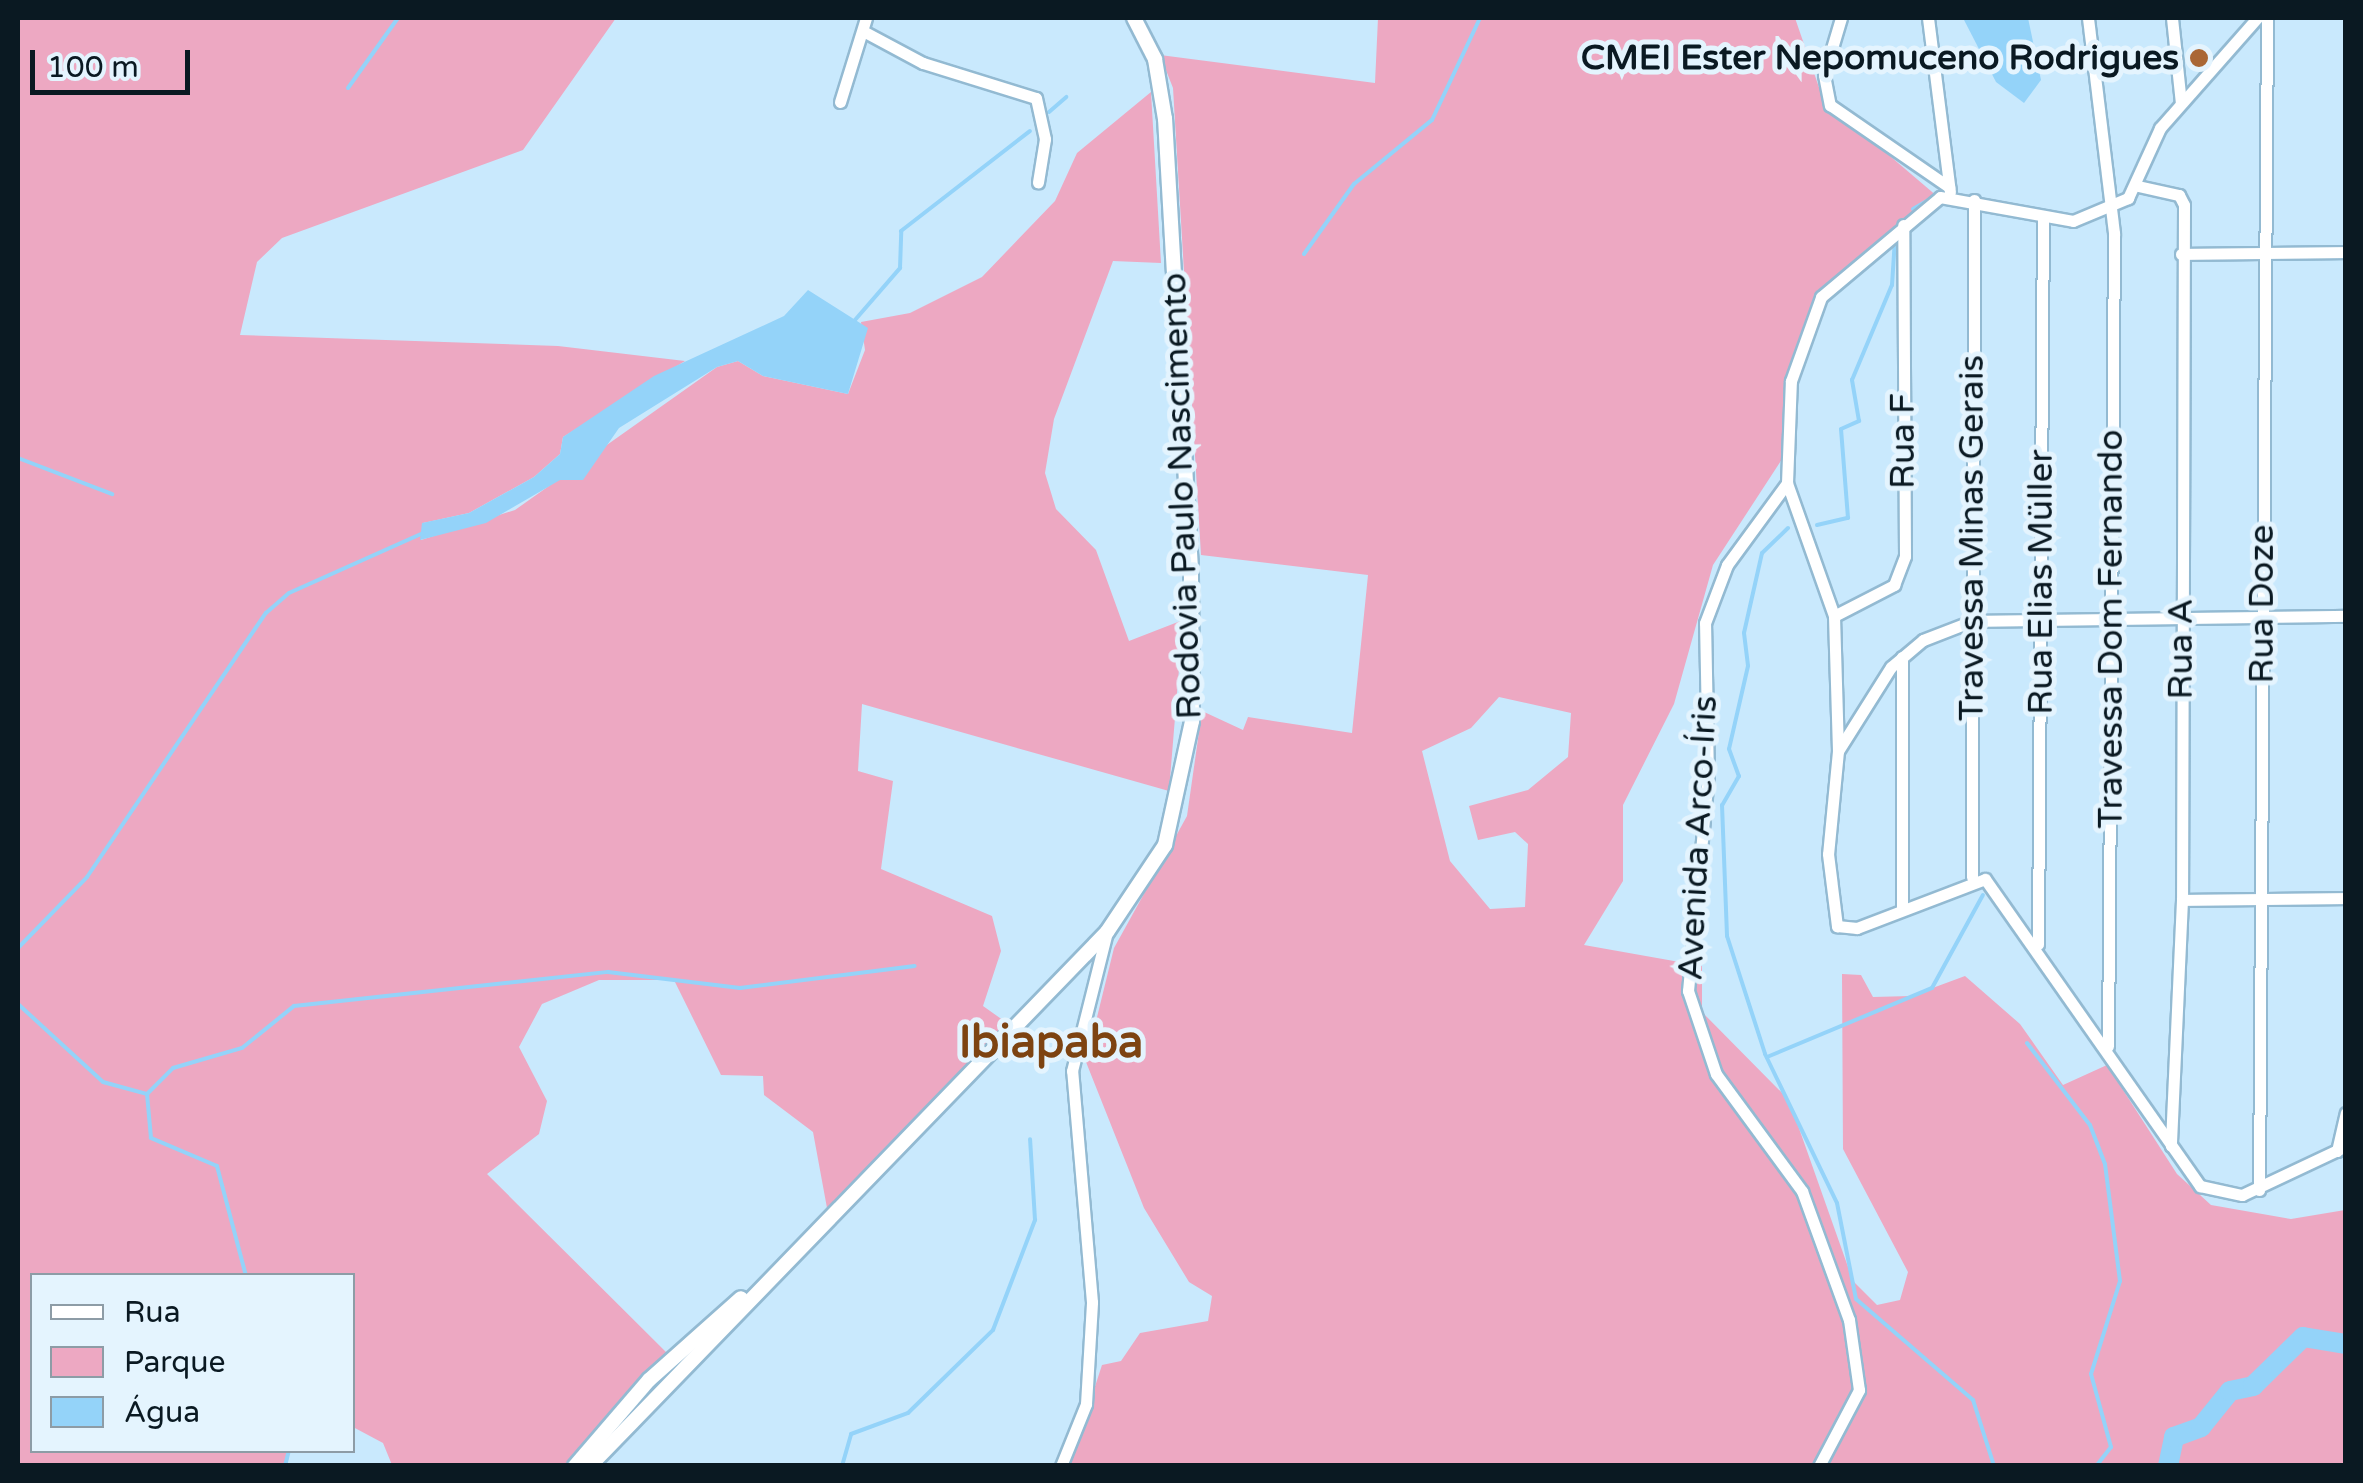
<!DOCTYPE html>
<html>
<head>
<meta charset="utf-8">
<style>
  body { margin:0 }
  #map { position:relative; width:2363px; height:1483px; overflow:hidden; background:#c9e9fd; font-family:"Varela Round",sans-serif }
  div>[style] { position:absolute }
  .green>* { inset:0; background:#eda8c2 }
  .water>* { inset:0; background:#94d3f9 }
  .stream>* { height:4px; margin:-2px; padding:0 2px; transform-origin:2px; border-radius:2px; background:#94d3f9 }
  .river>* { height:20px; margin:-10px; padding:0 10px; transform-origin:10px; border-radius:10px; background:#94d3f9 }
  .roads { filter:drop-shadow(2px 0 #93bad2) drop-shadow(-2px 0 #93bad2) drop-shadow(0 2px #93bad2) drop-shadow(0 -2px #93bad2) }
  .minor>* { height:11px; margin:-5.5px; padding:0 5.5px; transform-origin:5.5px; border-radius:5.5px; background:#fff }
  .major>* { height:14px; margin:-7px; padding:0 7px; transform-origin:7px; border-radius:7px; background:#fff }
  .dots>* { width:28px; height:28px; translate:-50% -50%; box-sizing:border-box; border:5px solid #e4f4fe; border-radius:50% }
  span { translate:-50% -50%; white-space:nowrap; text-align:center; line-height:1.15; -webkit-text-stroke:10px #e4f4fe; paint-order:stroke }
  .poi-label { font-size:35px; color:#0a1922; font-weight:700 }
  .right { translate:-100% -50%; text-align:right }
  .street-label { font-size:35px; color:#0a1922 }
  .district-label { font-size:45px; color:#7d4311; font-weight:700 }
  .frame { position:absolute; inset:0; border:20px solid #0a1922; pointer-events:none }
  .legend { position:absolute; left:30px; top:1273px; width:325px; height:180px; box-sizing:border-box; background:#e4f4fe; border:2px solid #8d9ca6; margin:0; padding:12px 18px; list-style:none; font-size:30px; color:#0a1922 }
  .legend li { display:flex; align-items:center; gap:20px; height:50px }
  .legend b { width:50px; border:2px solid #8d9ca6 }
  .scale { position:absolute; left:30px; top:50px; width:160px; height:45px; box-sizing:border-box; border:5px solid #0a1922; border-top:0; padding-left:12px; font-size:30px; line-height:35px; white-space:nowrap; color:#0a1922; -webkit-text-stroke:8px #e4f4fe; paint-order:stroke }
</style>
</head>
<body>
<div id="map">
  <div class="green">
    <div style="clip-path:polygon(18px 18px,616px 18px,523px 150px,282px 238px,257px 262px,240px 335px,558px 346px,685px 361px,563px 437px,560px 454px,534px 477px,469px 513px,423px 523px,421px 540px,515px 510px,717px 367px,738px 361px,763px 376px,848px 394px,865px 350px,861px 322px,910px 313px,982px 277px,1055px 201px,1077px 153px,1151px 92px,1161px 263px,1113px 261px,1054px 419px,1045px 473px,1056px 509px,1096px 550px,1129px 641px,1183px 620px,1169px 791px,862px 704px,858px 771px,893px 781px,881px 869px,992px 916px,1001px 951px,983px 1006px,1007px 1023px,827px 1208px,813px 1132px,764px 1095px,763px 1076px,721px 1075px,674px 980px,599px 980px,542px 1004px,519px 1047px,547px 1101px,539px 1134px,487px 1174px,670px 1356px,572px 1465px,392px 1465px,383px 1443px,353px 1427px,352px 1276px,32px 1276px,32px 1450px,290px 1451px,287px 1466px,19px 1466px)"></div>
    <div style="clip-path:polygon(evenodd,1378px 18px,1795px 18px,1823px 99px,1938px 197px,1823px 303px,1794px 371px,1788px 450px,1713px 565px,1674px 704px,1623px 805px,1623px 881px,1584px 945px,1702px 966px,1702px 1012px,1789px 1100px,1853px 1281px,1877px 1305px,1900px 1300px,1908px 1272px,1843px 1149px,1842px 974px,1861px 975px,1873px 997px,1911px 996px,1965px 976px,2020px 1024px,2063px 1085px,2107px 1065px,2177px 1174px,2211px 1205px,2291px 1219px,2345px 1210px,2345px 1465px,1069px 1466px,1102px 1365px,1121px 1361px,1140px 1333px,1208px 1321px,1212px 1296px,1189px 1282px,1144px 1208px,1086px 1062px,1114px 948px,1187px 816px,1202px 711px,1243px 730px,1248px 717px,1352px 733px,1368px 575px,1201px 555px,1173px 88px,1160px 55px,1375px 83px,1378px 18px,1499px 697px,1571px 713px,1568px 757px,1528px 790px,1469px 806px,1478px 840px,1515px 832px,1528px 844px,1525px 907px,1490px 909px,1450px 861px,1422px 751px,1471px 728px,1499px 697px)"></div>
  </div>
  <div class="water">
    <div style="clip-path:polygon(1963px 18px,2028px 18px,2041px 80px,2024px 103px,1996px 82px)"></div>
    <div style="clip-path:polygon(808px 290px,868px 328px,848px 394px,763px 376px,738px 361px,717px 367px,619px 428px,583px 480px,560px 480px,486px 523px,420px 540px,422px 523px,469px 513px,534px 477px,560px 454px,563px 437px,654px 376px,784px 316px)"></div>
  </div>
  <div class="stream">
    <div style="left:348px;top:88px;width:86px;rotate:-54.5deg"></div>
    <div style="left:1049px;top:112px;width:23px;rotate:-41deg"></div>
    <div style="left:1913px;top:209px;width:24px;rotate:-30deg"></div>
    <div style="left:1304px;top:254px;width:86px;rotate:-54.5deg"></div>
    <div style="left:1354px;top:184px;width:101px;rotate:-39.4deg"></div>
    <div style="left:1432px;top:120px;width:113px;rotate:-64.8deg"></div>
    <div style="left:855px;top:320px;width:69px;rotate:-49.1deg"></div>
    <div style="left:900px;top:268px;width:37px;rotate:-88deg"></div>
    <div style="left:901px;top:231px;width:163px;rotate:-37.8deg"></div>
    <div style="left:18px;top:458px;width:101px;rotate:21deg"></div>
    <div style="left:1817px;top:525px;width:32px;rotate:-13deg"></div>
    <div style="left:1848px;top:518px;width:89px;rotate:-94.5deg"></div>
    <div style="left:1841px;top:429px;width:20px;rotate:-24deg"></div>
    <div style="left:1859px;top:421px;width:42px;rotate:-99.7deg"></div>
    <div style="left:1852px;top:380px;width:103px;rotate:-67.2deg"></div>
    <div style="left:1892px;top:285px;width:47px;rotate:-86.3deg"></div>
    <div style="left:1788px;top:528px;width:36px;rotate:136deg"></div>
    <div style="left:1762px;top:553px;width:82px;rotate:102.7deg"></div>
    <div style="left:1744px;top:633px;width:33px;rotate:83deg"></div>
    <div style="left:1748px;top:666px;width:85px;rotate:102.9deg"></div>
    <div style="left:1729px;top:749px;width:29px;rotate:70deg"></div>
    <div style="left:1739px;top:776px;width:34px;rotate:120deg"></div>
    <div style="left:1722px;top:805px;width:131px;rotate:87.8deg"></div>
    <div style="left:1727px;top:936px;width:124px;rotate:72.1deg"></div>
    <div style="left:1765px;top:1054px;width:165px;rotate:64.2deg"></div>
    <div style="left:1837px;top:1203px;width:98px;rotate:78.8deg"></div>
    <div style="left:1856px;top:1299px;width:155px;rotate:40.8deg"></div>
    <div style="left:1973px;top:1400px;width:69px;rotate:72.3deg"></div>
    <div style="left:18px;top:948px;width:99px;rotate:-45.8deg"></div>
    <div style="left:87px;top:877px;width:319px;rotate:-55.9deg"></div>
    <div style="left:266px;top:613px;width:30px;rotate:-41deg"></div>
    <div style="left:289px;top:593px;width:147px;rotate:-24.1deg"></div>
    <div style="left:18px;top:1004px;width:115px;rotate:42.5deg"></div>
    <div style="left:103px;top:1082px;width:46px;rotate:15.3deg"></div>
    <div style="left:2027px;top:1043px;width:103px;rotate:52.5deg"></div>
    <div style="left:2090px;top:1125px;width:42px;rotate:69deg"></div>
    <div style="left:2105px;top:1164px;width:118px;rotate:82.7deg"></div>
    <div style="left:2120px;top:1281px;width:97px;rotate:107.3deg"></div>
    <div style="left:2091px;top:1374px;width:76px;rotate:74.7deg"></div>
    <div style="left:2111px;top:1447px;width:24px;rotate:128deg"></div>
    <div style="left:1767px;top:1057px;width:179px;rotate:-22.7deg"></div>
    <div style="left:1932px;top:988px;width:106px;rotate:-61.3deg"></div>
    <div style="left:246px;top:1276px;width:114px;rotate:-104.8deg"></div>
    <div style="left:217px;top:1166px;width:72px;rotate:-157deg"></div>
    <div style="left:151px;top:1138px;width:44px;rotate:-95.2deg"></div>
    <div style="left:147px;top:1094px;width:37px;rotate:-45deg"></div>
    <div style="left:173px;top:1068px;width:72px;rotate:-16.2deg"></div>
    <div style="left:242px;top:1048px;width:67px;rotate:-38.9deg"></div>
    <div style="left:294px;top:1006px;width:316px;rotate:-6.2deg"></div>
    <div style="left:608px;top:972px;width:133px;rotate:6.9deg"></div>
    <div style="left:740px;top:988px;width:176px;rotate:-7.2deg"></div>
    <div style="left:285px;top:1466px;width:16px;rotate:-76deg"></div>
    <div style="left:842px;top:1466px;width:33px;rotate:-74deg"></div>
    <div style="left:851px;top:1434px;width:61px;rotate:-20.2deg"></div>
    <div style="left:908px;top:1413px;width:119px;rotate:-44.3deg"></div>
    <div style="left:993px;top:1330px;width:118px;rotate:-69.1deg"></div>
    <div style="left:1035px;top:1220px;width:81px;rotate:-93.5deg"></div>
  </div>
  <div class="river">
    <div style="left:2168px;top:1466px;width:30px;rotate:-78deg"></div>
    <div style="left:2174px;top:1437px;width:29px;rotate:-20deg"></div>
    <div style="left:2201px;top:1427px;width:46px;rotate:-51.1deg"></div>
    <div style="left:2230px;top:1391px;width:24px;rotate:-12deg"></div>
    <div style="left:2253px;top:1386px;width:70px;rotate:-44.4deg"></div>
    <div style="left:2303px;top:1337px;width:44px;rotate:9.2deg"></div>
  </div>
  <div class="roads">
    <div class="minor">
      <div style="left:1841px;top:18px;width:59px;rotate:106.6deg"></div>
      <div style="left:1824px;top:75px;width:31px;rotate:79deg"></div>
      <div style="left:1830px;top:105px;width:145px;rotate:34.6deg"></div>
      <div style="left:1928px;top:18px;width:175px;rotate:82.8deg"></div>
      <div style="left:2088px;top:18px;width:217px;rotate:83.1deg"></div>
      <div style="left:2114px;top:233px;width:813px;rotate:90.42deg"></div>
      <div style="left:2172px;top:18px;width:86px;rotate:84deg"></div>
      <div style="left:863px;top:31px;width:68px;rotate:28.1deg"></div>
      <div style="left:923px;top:63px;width:118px;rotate:17.2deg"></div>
      <div style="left:1036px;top:98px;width:42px;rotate:77.6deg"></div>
      <div style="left:1045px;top:139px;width:44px;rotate:99.2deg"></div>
      <div style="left:840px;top:102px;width:88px;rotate:-72.8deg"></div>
      <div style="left:2138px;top:186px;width:42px;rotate:12.4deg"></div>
      <div style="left:2179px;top:195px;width:11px;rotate:63deg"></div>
      <div style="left:2184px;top:205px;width:695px;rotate:90.16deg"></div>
      <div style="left:2182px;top:900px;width:246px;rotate:92.6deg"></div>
      <div style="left:2181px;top:254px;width:165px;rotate:-0.7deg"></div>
      <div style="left:1787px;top:483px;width:141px;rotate:70.5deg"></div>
      <div style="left:1834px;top:616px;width:135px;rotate:88.3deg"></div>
      <div style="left:1838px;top:751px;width:103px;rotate:95.5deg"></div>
      <div style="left:1828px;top:854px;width:73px;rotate:82.9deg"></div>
      <div style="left:1837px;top:926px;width:20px;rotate:6deg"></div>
      <div style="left:1857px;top:928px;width:137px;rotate:-20.9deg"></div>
      <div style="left:1985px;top:879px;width:375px;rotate:55deg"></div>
      <div style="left:2200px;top:1186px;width:43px;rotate:12.1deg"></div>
      <div style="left:2242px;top:1195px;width:115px;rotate:-25.2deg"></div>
      <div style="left:1834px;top:616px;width:68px;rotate:-27.3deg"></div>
      <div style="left:1894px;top:585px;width:31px;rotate:-69deg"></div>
      <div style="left:1905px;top:556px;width:331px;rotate:-90.3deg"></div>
      <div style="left:1838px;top:751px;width:99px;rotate:-57.8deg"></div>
      <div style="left:1891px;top:667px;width:42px;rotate:-40.2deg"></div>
      <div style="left:1923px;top:640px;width:53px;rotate:-21.2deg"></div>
      <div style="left:1972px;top:621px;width:374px;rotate:-0.8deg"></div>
      <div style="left:1972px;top:877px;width:677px;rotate:-89.83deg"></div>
      <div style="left:2182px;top:900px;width:164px;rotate:-0.7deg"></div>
      <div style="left:1902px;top:909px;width:252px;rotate:-90deg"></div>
      <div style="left:2038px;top:944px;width:726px;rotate:-89.61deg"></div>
      <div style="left:2337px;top:1151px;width:39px;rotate:-77deg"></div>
      <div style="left:2259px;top:1190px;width:1172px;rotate:-89.61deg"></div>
      <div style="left:1061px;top:1466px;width:67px;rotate:-68deg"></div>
      <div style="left:1086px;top:1404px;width:102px;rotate:-86.6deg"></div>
      <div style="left:1092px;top:1302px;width:232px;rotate:-94.9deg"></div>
      <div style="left:1072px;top:1071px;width:143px;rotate:-75.9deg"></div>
      <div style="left:1819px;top:1466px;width:86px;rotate:-62.2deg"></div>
      <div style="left:1859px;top:1390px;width:71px;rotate:-98.1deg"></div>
      <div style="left:1849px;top:1320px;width:137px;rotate:-110deg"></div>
      <div style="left:1802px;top:1191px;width:145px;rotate:-126.3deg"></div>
      <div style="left:1716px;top:1074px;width:88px;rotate:-108.6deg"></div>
      <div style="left:1688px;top:991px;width:215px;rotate:-84.7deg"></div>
      <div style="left:1708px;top:777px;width:154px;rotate:-91.1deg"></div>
      <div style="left:1705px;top:623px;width:62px;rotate:-69.2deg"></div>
      <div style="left:1727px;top:565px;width:102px;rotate:-53.8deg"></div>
      <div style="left:1787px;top:483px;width:102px;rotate:-87.8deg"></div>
      <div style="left:1791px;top:381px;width:89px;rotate:-70.3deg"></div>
      <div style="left:1821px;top:297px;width:155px;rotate:-40deg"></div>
      <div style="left:1940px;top:197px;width:135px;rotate:10.2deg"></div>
      <div style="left:2073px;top:221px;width:60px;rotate:-22.7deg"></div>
      <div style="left:2128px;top:198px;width:77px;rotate:-65.4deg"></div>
      <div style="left:2160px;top:128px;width:147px;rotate:-48.6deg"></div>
    </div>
    <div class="major">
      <div style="left:575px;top:1466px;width:113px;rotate:-49.3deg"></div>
      <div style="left:649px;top:1380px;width:123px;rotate:-41.7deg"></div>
      <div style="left:590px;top:1466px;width:743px;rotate:-45.93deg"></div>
      <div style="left:1107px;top:932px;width:105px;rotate:-56.3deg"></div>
      <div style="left:1165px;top:845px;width:127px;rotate:-77.7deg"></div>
      <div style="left:1192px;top:721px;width:152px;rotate:-90.4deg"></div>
      <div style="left:1191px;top:569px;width:451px;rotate:-93.3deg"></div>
      <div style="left:1165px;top:119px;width:61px;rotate:-99.5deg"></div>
      <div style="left:1155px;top:59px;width:46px;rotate:-117.1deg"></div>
    </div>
  </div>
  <div class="dots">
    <div style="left:2199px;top:58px;background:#aa6735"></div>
  </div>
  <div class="poi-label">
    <span class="right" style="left:2179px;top:58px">CMEI Ester Nepomuceno Rodrigues</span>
  </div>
  <div class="street-label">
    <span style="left:1903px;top:441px;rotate:-90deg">Rua F</span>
    <span style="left:1182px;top:496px;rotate:-92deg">Rodovia Paulo Nascimento</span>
    <span style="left:1972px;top:538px;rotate:-90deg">Travessa Minas Gerais</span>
    <span style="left:2041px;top:582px;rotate:-90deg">Rua Elias Müller</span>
    <span style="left:2262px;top:604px;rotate:-90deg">Rua Doze</span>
    <span style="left:2111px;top:629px;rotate:-90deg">Travessa Dom Fernando</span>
    <span style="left:2181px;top:649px;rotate:-90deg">Rua A</span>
    <span style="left:1698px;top:838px;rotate:-87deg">Avenida Arco-Íris</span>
  </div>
  <div class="district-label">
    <span style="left:1051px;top:1044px">Ibiapaba</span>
  </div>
  <div class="frame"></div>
  <ul class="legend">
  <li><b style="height:12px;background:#fff"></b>Rua</li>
  <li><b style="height:28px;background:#eda8c2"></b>Parque</li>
  <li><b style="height:28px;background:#94d3f9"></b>Água</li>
  </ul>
  <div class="scale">100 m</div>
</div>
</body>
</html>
